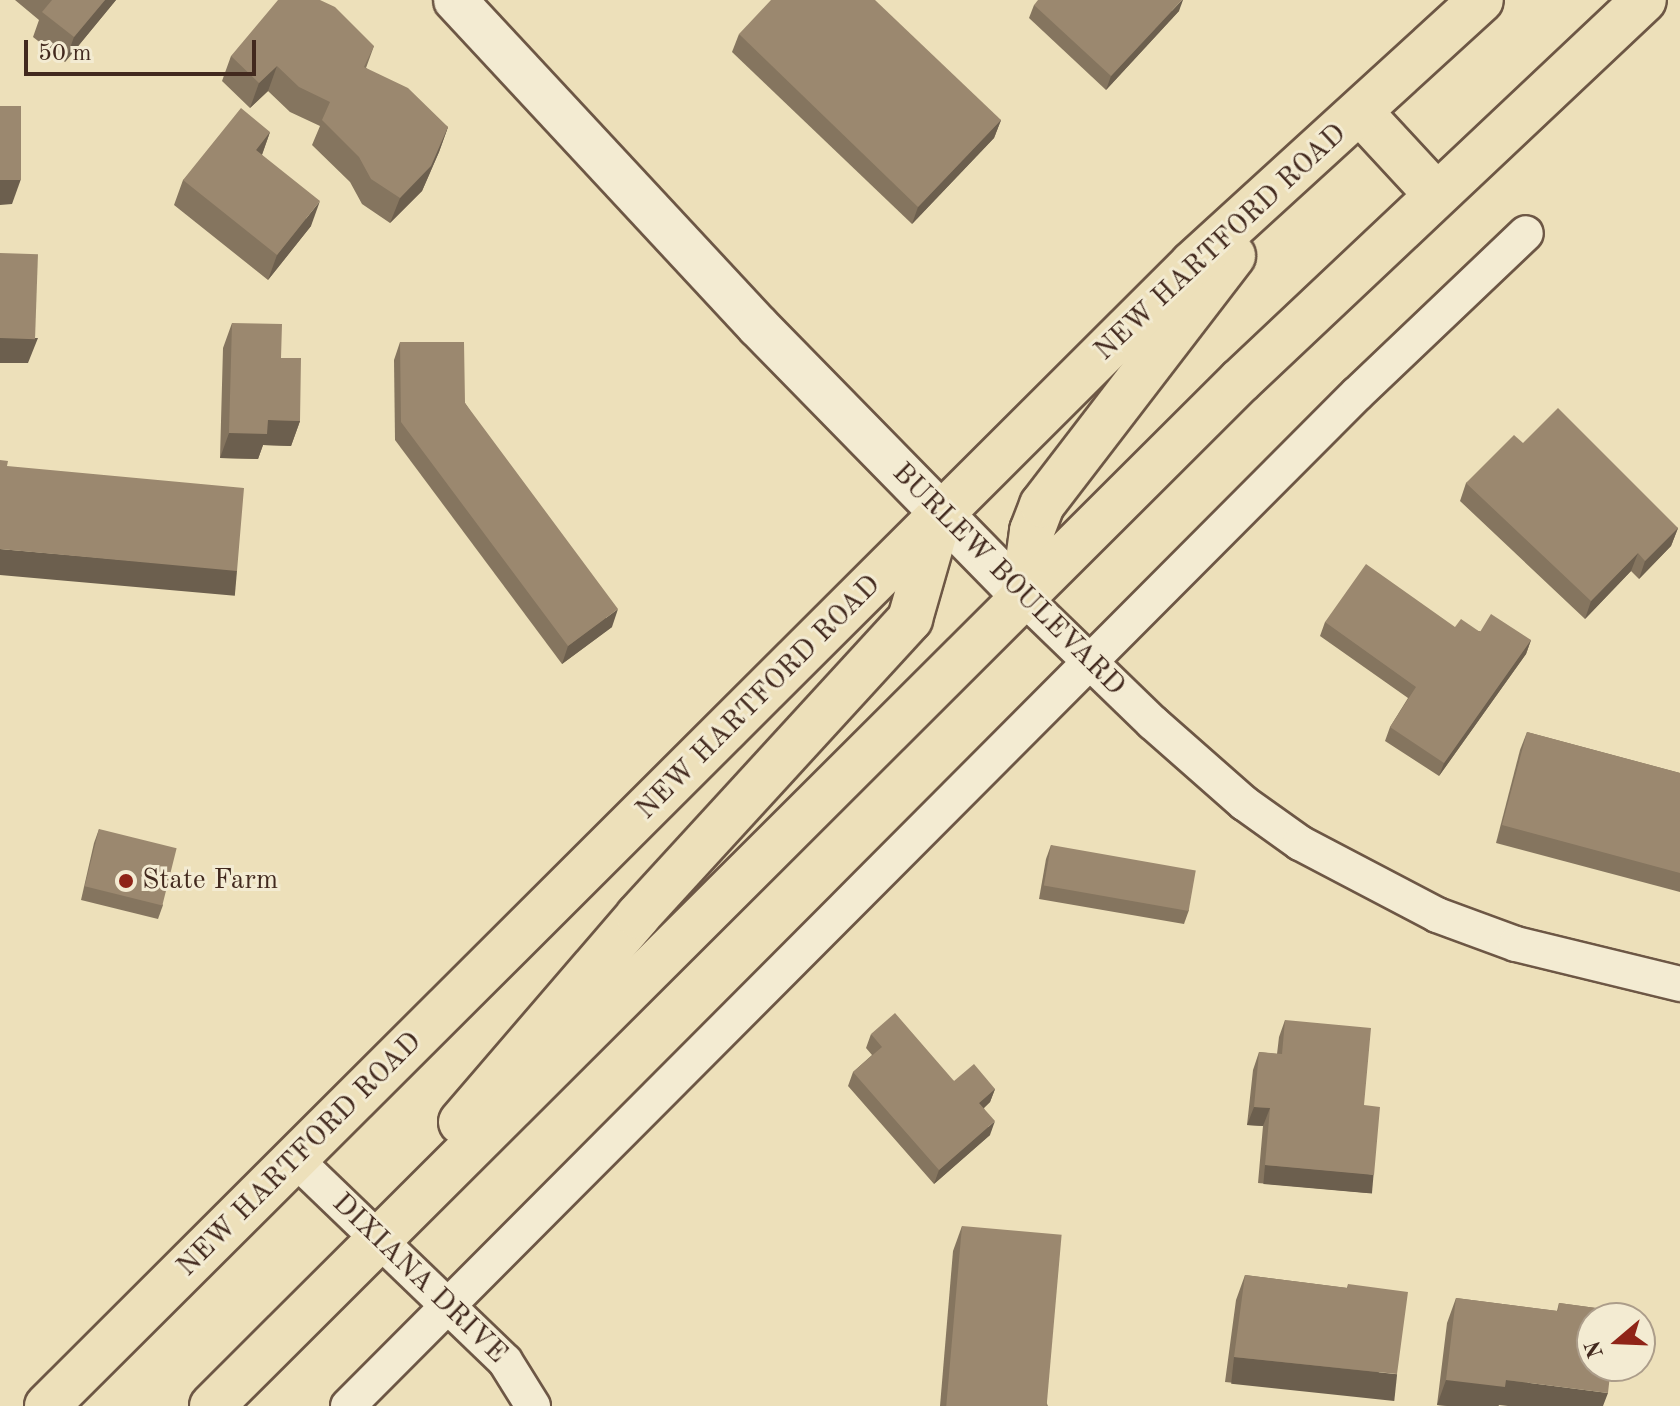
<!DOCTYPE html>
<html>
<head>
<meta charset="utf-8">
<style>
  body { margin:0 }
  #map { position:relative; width:1680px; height:1406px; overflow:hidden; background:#ede0ba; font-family:"Old Standard TT",serif }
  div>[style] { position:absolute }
  .roads { filter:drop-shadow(2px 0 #6d5745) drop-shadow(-2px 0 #6d5745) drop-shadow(0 2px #6d5745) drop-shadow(0 -2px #6d5745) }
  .minor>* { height:34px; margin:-17px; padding:0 17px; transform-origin:17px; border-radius:17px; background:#f3ebd2 }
  .tertiary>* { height:42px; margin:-21px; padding:0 21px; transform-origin:21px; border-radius:21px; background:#f3ebd2 }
  .primary>* { height:44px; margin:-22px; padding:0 22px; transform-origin:22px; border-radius:22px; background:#ede0ba }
  .wall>* { inset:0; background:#85755f }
  .shaded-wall>* { inset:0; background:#6c5f4e; transform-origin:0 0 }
  .building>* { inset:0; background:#9b886f; transform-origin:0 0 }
  .dots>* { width:22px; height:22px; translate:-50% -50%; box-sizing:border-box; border:4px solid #f3ebd2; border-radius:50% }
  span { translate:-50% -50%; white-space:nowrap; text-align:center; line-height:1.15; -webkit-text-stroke:6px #f3ebd2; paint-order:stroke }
  .street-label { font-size:28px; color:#42291e }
  .poi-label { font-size:28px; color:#42291e }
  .left { translate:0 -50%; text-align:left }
  .north { position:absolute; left:1576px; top:1302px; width:80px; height:80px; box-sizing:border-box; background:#f3ebd2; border:2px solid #ac9d8a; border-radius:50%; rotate:251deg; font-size:22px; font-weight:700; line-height:32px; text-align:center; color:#42291e }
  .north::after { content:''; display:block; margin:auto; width:28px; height:36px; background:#8f2418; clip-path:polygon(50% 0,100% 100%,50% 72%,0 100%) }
  .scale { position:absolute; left:24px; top:40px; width:232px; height:36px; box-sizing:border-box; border:4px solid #42291e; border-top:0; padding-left:10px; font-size:24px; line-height:28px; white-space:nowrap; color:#42291e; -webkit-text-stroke:6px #f3ebd2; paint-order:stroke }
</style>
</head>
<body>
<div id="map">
  <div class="roads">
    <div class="minor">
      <div style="left:1023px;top:597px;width:180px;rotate:44.1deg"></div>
      <div style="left:1152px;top:722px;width:123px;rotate:41.4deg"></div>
      <div style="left:1244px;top:803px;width:69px;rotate:35.5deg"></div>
      <div style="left:1300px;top:843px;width:155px;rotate:27.7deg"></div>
      <div style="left:1437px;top:915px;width:84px;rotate:20.2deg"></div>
      <div style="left:1516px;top:944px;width:169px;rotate:13.7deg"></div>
      <div style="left:295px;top:1159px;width:291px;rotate:43.9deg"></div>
      <div style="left:505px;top:1361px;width:53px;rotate:58.1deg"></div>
      <div style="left:348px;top:1406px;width:1429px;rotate:-45.09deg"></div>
      <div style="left:1357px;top:394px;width:233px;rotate:-43.6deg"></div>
    </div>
    <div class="tertiary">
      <div style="left:455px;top:0;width:444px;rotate:47.1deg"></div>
      <div style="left:757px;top:325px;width:380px;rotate:45.6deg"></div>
    </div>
    <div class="primary">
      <div style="left:1361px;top:113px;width:110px;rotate:47.2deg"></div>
      <div style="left:1023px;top:597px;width:67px;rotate:-82.2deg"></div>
      <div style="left:1032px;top:531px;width:28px;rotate:-69deg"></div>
      <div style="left:1042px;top:505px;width:314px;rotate:-52.5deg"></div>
      <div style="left:461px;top:1122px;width:272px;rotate:-49.3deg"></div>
      <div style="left:638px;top:916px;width:403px;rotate:-47.5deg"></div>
      <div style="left:910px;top:619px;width:105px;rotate:-74deg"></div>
      <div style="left:47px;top:1406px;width:1617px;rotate:-44.92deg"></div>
      <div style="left:1192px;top:264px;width:391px;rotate:-42.4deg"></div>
      <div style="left:212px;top:1406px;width:1452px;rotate:-44.92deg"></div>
      <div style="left:1240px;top:381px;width:555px;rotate:-43.32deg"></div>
    </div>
  </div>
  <div class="wall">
    <div style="clip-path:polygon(15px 0,116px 0,65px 62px,33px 37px,39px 20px)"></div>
    <div style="clip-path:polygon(1034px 5px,1179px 11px,1106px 90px,1029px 18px)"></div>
    <div style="clip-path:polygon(739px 34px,1001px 120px,994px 138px,912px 224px,732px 52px)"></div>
    <div style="clip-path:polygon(374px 46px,366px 68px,448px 127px,439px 152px,422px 191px,390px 223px,362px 204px,350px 182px,312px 145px,320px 126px,290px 112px,268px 91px,250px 108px,222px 81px,231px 56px)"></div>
    <div style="clip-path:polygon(270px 132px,262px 155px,311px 226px,268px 280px,174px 205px,183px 180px)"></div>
    <div style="clip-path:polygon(232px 323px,281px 358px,300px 421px,291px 446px,263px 445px,258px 459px,220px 458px,223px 348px)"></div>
    <div style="clip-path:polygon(400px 342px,465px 403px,612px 627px,562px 664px,395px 440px,394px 360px)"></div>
    <div style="clip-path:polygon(1523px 443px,1678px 528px,1671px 546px,1639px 579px,1631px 571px,1585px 619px,1460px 501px,1466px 483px)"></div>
    <div style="clip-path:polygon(1325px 622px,1455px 627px,1531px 640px,1526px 654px,1439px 776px,1385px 741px,1390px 727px,1408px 698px,1320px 636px)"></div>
    <div style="clip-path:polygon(1527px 732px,1680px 773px,1680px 892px,1496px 843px,1520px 750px)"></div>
    <div style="clip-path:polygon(99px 829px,163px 905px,158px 919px,81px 900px,94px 843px)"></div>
    <div style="clip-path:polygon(1051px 845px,1189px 910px,1184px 924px,1039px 899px,1046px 859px)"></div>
    <div style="clip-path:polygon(1285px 1020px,1364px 1105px,1368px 1193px,1258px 1183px,1263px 1126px,1247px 1125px,1253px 1070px,1259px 1052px,1277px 1054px,1279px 1037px)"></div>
    <div style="clip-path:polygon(871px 1034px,954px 1081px,995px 1089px,990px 1102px,984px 1108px,990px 1135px,934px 1184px,848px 1086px,853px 1072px,872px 1055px,866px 1048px)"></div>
    <div style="clip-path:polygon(962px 1226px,1048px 1406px,940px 1406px,953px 1251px)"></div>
    <div style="clip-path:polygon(1245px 1275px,1347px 1288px,1348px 1284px,1388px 1399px,1225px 1382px,1236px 1300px)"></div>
    <div style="clip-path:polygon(1456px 1298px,1557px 1311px,1559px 1303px,1618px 1311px,1498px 1406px,1448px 1406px,1437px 1405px,1447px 1323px)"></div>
  </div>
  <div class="shaded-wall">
    <div style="clip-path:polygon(105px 0,116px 0,65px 62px,74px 37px)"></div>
    <div style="clip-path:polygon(1182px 0,1183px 0,1179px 11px,1106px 90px,1111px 76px)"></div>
    <div style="clip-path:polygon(277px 66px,268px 91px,250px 108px,259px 83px)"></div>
    <div style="clip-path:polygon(1001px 120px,994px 138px,912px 224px,918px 207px)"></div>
    <div style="clip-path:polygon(448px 127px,439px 152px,422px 191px,390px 223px,400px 198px)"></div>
    <div style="clip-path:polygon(270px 132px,261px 157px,256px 150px)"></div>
    <div style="clip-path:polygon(21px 179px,12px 204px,0 205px,0 180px)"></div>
    <div style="clip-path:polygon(320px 201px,311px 226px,268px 280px,277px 255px)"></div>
    <div style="clip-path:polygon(0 338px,38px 338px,28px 363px,0 363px)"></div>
    <div style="clip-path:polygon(268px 420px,300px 421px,291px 446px,263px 445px,258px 459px,220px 458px,229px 433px)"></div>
    <div style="clip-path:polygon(1678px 528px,1671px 546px,1639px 579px,1645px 561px)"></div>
    <div style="left:0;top:549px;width:238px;height:26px;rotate:5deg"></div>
    <div style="clip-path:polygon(1638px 553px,1631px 571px,1585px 619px,1591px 601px)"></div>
    <div style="clip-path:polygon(618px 609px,612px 627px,562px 664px,568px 646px)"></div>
    <div style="clip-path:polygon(1531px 640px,1526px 654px,1439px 776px,1444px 763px)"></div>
    <div style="clip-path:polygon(995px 1089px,990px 1102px,974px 1117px,979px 1103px)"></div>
    <div style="clip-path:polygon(1254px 1107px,1270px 1108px,1263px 1126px,1247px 1125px)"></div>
    <div style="clip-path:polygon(995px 1121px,990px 1135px,934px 1184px,939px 1170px)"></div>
    <div style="left:1265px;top:1165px;width:109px;height:19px;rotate:5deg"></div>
    <div style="left:1234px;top:1357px;width:164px;height:27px;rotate:6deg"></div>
    <div style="clip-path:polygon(1446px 1380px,1506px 1380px,1608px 1393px,1603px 1406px,1508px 1406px,1499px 1405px,1498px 1406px,1448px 1406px,1437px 1405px)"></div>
  </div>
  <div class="building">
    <div style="clip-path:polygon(52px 0,105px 0,74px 37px,42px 12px)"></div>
    <div style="clip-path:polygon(278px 0,320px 0,335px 7px,374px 46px,364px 67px,408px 88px,448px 127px,431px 166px,400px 198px,371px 179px,359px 157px,322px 120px,330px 102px,299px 87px,277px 66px,259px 83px,231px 56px)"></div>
    <div style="clip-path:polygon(771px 0,875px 0,1001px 120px,918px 207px,739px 34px)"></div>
    <div style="clip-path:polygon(1038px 0,1182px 0,1111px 76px,1034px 5px)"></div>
    <div style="left:0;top:106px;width:21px;height:74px"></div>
    <div style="clip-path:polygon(241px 108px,270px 132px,256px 150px,320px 201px,277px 255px,183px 180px)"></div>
    <div style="left:0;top:253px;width:38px;height:85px;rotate:2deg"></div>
    <div style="clip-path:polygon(232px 323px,282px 324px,281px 358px,301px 358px,300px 421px,268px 420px,267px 434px,229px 433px)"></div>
    <div style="clip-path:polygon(400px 342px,464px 342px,465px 403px,618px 609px,568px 646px,401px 422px)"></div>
    <div style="clip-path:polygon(1558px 408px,1678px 528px,1645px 561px,1638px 553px,1591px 601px,1466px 483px,1514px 435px,1523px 443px)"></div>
    <div style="clip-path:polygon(0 460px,8px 461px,7px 466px,244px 488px,237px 571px,0 549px)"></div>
    <div style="clip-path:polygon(1366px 564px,1455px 627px,1461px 619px,1480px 632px,1491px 614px,1531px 640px,1444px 763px,1390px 727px,1416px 687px,1325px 622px)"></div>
    <div style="clip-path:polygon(1527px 732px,1680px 773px,1680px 873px,1502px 825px)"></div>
    <div style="left:99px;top:829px;width:80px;height:59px;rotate:14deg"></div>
    <div style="left:1051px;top:845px;width:147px;height:41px;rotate:10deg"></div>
    <div style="clip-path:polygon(895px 1013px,954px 1081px,974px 1064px,995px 1089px,979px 1103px,995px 1121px,939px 1170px,853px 1072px,882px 1047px,871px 1034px)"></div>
    <div style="clip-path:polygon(1285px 1020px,1371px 1028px,1364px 1105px,1380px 1107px,1374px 1175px,1265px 1165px,1270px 1108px,1254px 1107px,1259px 1052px,1282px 1054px)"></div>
    <div style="left:962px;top:1226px;width:100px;height:181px;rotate:5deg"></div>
    <div style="clip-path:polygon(1245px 1275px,1348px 1288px,1348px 1284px,1408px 1292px,1397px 1374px,1234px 1357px)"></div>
    <div style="clip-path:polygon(1456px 1298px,1558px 1311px,1559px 1303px,1618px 1311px,1617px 1318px,1592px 1318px,1592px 1366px,1611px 1366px,1608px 1393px,1506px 1380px,1505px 1387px,1446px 1380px)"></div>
  </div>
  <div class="dots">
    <div style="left:126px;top:881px;background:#8f2418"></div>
  </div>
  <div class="street-label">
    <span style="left:1221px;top:243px;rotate:-43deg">NEW HARTFORD ROAD</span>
    <span style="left:1008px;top:580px;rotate:45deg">BURLEW BOULEVARD</span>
    <span style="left:759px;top:698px;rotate:-45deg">NEW HARTFORD ROAD</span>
    <span style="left:300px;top:1155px;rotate:-45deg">NEW HARTFORD ROAD</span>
    <span style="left:419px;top:1279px;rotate:44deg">DIXIANA DRIVE</span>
  </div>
  <div class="poi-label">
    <span class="left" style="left:142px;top:881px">State Farm</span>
  </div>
  <div class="north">N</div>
  <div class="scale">50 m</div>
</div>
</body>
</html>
